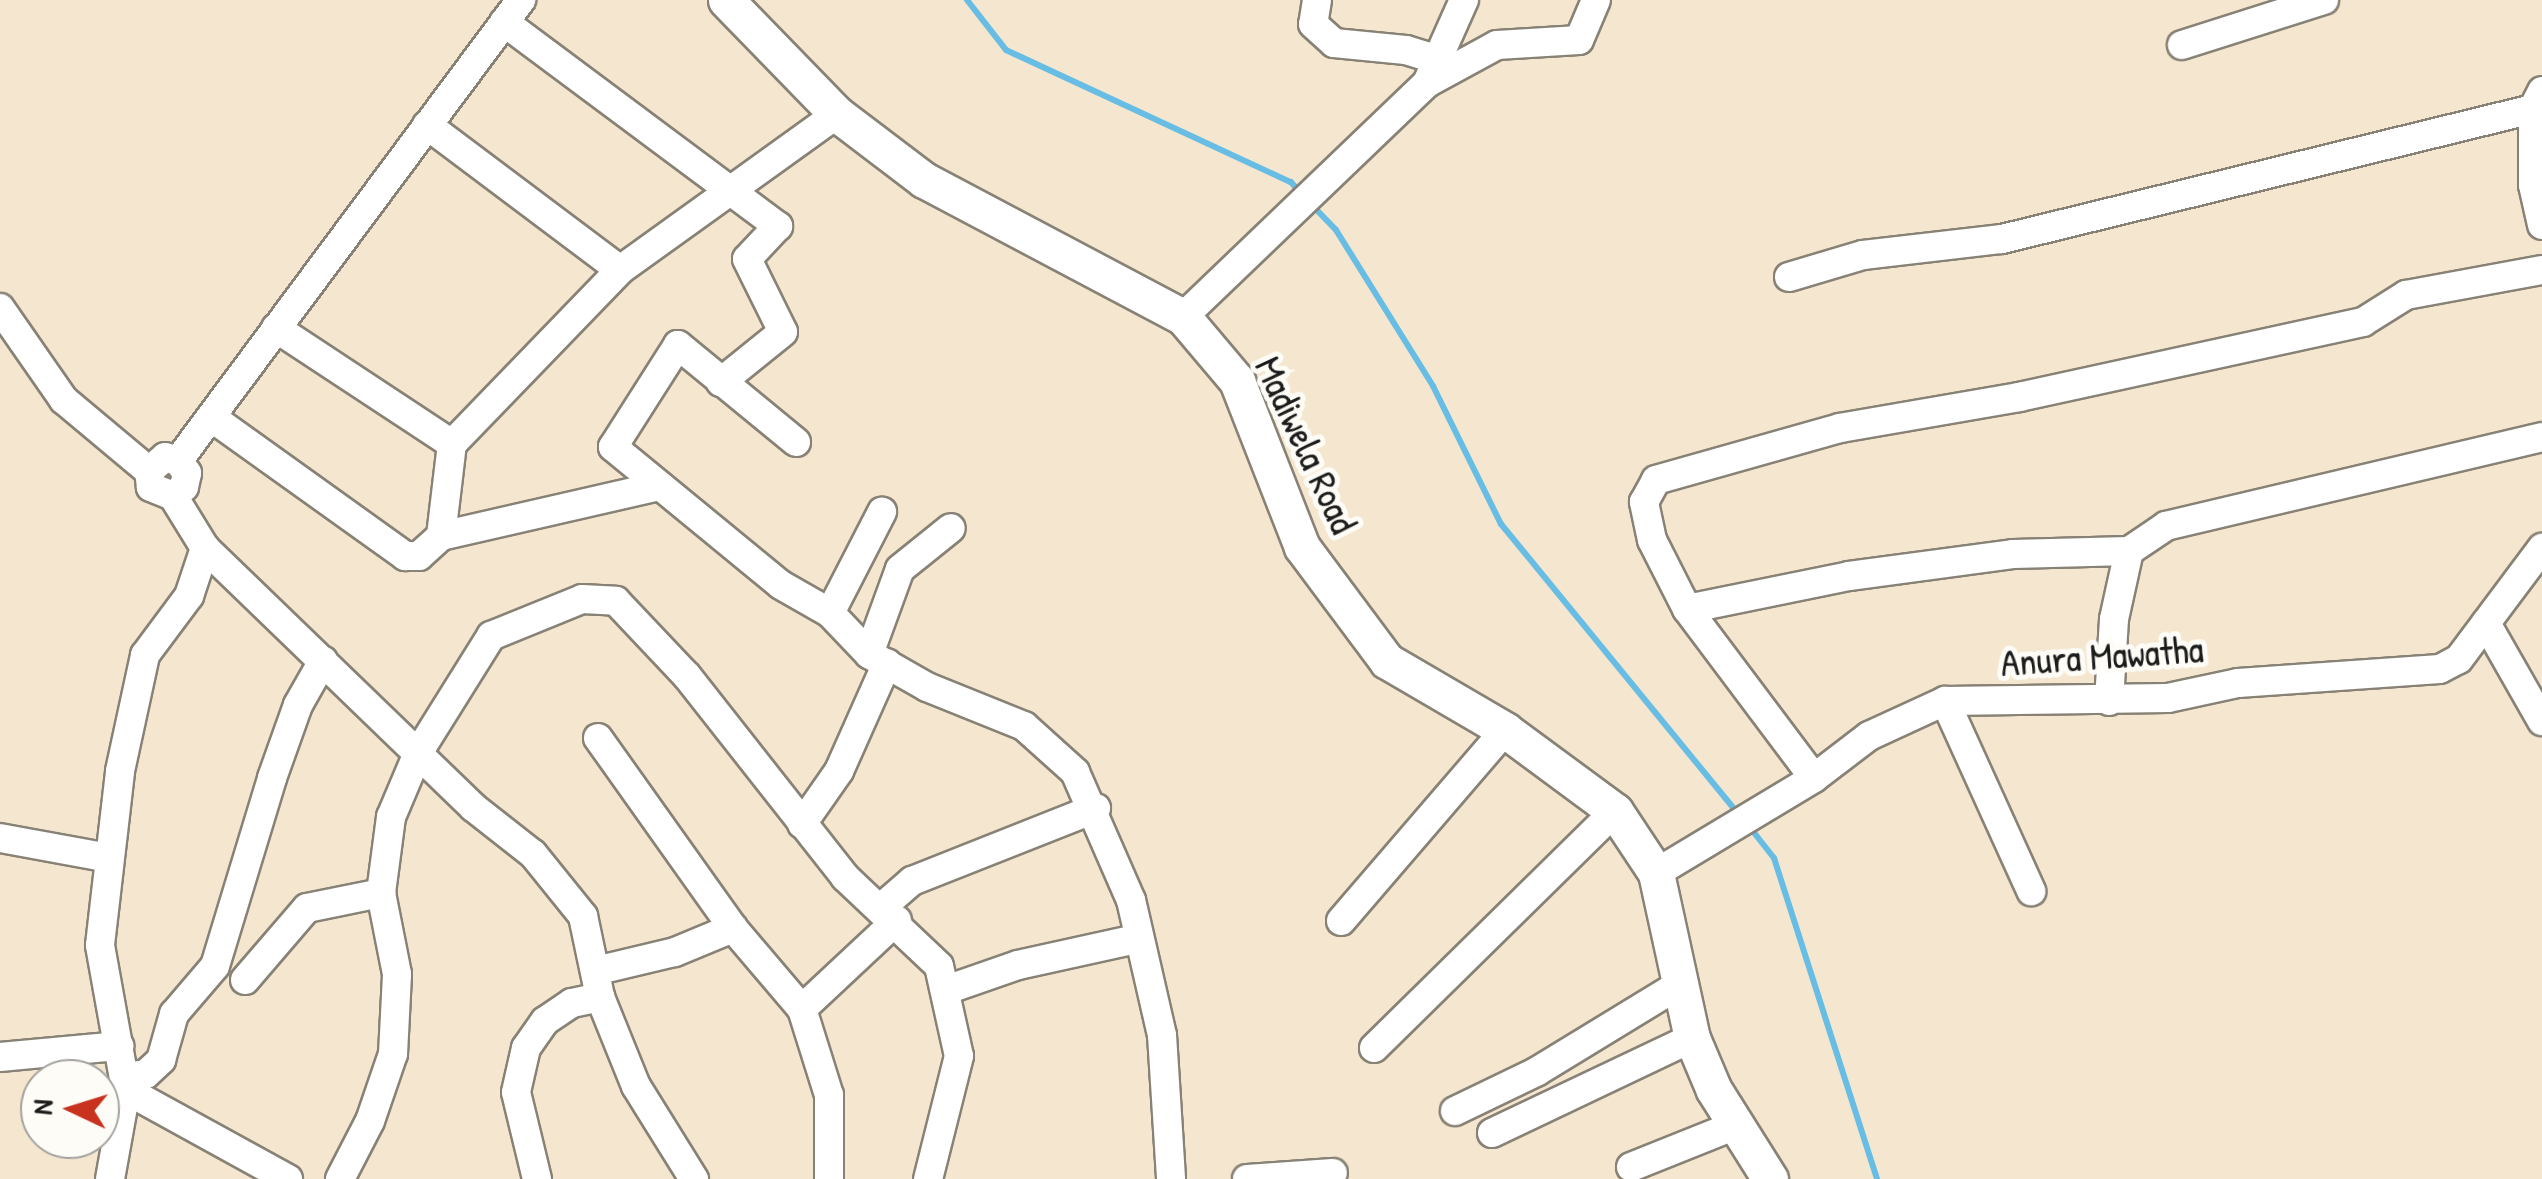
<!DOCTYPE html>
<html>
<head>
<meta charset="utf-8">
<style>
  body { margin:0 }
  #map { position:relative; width:2542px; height:1179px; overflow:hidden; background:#f5e7cf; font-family:"Patrick Hand",sans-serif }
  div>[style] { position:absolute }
  .stream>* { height:6px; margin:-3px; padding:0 3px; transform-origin:3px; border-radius:3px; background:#67bde4 }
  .roads { filter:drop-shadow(2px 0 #888276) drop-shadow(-2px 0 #888276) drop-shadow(0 2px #888276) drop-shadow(0 -2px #888276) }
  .minor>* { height:28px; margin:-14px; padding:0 14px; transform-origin:14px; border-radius:14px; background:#fff }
  .major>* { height:35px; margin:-17.5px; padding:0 17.5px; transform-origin:17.5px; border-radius:17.5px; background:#fff }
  span { translate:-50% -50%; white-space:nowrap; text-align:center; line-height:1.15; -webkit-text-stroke:10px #fdfcf7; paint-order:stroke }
  .street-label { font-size:38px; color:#1c1c1c }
  .north { position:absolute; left:20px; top:1059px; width:100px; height:100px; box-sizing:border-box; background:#fdfcf7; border:2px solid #a3a29f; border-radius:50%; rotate:274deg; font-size:28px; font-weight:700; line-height:40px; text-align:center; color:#1c1c1c }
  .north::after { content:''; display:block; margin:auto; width:35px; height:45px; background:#c8321e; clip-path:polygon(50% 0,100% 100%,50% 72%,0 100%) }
</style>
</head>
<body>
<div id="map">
  <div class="stream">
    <div style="left:967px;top:0;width:63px;rotate:52deg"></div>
    <div style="left:1006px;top:50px;width:314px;rotate:24.9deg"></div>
    <div style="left:1291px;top:182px;width:16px;rotate:50deg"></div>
    <div style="left:1310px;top:203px;width:37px;rotate:46deg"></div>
    <div style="left:1336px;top:230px;width:184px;rotate:58.1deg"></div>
    <div style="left:1433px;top:386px;width:154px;rotate:63.8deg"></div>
    <div style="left:1501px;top:524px;width:377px;rotate:50.7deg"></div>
    <div style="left:1748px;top:825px;width:42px;rotate:51.8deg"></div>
    <div style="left:1774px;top:858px;width:337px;rotate:72.2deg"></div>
  </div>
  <div class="roads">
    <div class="minor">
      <div style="left:1317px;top:0;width:24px;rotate:99deg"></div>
      <div style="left:1313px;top:24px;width:28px;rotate:42deg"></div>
      <div style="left:1334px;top:43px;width:72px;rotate:5.6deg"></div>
      <div style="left:1406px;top:50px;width:37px;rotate:17deg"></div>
      <div style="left:504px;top:22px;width:342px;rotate:36.7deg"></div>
      <div style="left:778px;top:226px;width:45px;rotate:133.2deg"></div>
      <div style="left:747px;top:259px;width:81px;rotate:63.7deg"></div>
      <div style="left:783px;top:332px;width:80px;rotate:141.1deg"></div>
      <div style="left:2182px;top:45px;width:149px;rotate:-17.6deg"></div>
      <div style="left:1429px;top:82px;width:77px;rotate:-28.6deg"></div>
      <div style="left:1497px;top:45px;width:82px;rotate:-3.5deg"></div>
      <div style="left:1579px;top:40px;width:43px;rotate:-67deg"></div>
      <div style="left:2542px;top:91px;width:20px;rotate:117deg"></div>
      <div style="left:2533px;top:109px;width:76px;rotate:90deg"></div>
      <div style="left:2533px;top:185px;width:41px;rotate:77.3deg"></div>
      <div style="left:427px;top:125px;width:241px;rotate:36.9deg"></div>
      <div style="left:1789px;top:277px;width:77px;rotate:-16.6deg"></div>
      <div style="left:1863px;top:255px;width:140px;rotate:-6.6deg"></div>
      <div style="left:2002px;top:239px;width:547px;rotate:-13.76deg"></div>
      <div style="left:0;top:308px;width:112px;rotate:55.2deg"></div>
      <div style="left:64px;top:400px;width:111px;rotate:39.9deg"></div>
      <div style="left:1183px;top:317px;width:338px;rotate:-43.8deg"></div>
      <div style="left:1427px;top:83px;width:91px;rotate:-66deg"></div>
      <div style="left:276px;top:328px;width:211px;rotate:33.4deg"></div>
      <div style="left:211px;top:417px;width:239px;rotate:35.6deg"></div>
      <div style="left:405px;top:556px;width:14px"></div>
      <div style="left:419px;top:556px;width:30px;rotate:-42deg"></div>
      <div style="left:441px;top:536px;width:93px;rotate:-83.2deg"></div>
      <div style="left:452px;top:444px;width:242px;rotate:-46deg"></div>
      <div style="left:620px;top:270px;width:267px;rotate:-35.7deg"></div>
      <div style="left:796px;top:442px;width:153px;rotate:-140.6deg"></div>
      <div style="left:678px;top:345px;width:121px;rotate:122.5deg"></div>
      <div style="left:613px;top:447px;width:217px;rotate:39.4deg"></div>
      <div style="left:781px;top:585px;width:56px;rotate:29.7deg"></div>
      <div style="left:830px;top:613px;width:57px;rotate:46.4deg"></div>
      <div style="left:869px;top:654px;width:67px;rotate:29.6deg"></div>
      <div style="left:927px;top:687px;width:105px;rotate:21.9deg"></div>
      <div style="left:1024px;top:726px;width:69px;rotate:42deg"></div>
      <div style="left:1075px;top:772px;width:140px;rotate:66.4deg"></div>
      <div style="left:1131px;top:900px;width:139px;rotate:77.1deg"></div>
      <div style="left:1162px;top:1035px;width:144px;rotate:86.4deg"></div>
      <div style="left:178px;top:461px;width:575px;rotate:-53.35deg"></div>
      <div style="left:441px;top:536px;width:224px;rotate:-12.9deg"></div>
      <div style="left:205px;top:548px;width:373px;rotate:44deg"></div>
      <div style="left:473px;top:807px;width:76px;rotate:38.1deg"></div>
      <div style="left:533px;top:854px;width:80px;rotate:51.1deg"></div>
      <div style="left:583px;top:916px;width:83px;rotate:78.1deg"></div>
      <div style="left:600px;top:997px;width:96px;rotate:68deg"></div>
      <div style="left:636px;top:1086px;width:110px;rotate:58.1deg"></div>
      <div style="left:1687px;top:609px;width:77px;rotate:-116.9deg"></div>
      <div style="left:1652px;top:540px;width:39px;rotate:-102deg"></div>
      <div style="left:1644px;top:502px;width:25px;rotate:-61deg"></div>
      <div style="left:1656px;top:480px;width:191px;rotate:-15.8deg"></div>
      <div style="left:1840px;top:428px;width:182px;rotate:-9.8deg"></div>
      <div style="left:2019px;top:397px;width:352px;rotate:-12.3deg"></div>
      <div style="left:2363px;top:322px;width:51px;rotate:-32.1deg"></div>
      <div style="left:2406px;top:295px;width:138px;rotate:-10.4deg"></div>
      <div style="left:830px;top:613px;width:114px;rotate:-62.8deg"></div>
      <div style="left:2486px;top:623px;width:113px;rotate:60.3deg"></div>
      <div style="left:869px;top:654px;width:90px;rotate:-70deg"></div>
      <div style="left:900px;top:569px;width:65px;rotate:-38.8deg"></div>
      <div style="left:1945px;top:701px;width:209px;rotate:65.6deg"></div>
      <div style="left:2109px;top:701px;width:82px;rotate:-86.5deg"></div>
      <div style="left:2114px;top:619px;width:70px;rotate:-77.6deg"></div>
      <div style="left:598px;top:738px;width:233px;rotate:54.6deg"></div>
      <div style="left:733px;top:928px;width:106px;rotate:49.6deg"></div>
      <div style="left:802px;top:1009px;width:90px;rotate:72.6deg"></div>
      <div style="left:829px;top:1095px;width:84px;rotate:90deg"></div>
      <div style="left:1814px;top:778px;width:211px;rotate:-126.9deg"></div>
      <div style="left:1687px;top:609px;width:165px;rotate:-11.5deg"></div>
      <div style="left:1849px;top:576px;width:165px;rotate:-7.6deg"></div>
      <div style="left:2013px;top:554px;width:116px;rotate:-1.5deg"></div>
      <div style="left:2129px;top:551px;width:45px;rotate:-34deg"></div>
      <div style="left:2166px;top:526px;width:386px;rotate:-13.3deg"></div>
      <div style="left:802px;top:824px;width:65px;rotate:-55.1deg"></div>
      <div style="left:839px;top:771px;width:118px;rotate:-66deg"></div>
      <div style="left:0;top:838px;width:111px;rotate:10.4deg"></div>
      <div style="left:1656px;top:873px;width:184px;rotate:-31deg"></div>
      <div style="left:1814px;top:778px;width:69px;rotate:-37.4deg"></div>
      <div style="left:1869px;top:736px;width:84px;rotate:-24.7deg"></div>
      <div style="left:1945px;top:701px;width:223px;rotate:-0.8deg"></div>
      <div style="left:2168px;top:698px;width:72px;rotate:-12.1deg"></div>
      <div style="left:2238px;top:683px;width:202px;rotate:-4deg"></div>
      <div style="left:2440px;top:669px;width:21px;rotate:-28deg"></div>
      <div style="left:2459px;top:659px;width:139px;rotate:-53.2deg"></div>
      <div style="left:882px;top:907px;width:40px;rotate:-41deg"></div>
      <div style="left:912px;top:881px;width:198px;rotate:-21.6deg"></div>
      <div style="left:1341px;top:921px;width:252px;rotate:-49.3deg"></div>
      <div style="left:595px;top:971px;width:82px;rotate:-13.4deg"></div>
      <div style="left:675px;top:952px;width:63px;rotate:-22.5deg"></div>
      <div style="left:245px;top:980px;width:95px;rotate:-49.3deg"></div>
      <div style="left:307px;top:908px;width:76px;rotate:-11.5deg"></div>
      <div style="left:949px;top:989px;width:73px;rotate:-19.2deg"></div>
      <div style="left:1018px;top:965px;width:121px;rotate:-12.4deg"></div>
      <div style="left:802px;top:1009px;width:130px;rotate:-43.1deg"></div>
      <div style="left:1374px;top:1048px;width:338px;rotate:-44.5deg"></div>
      <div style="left:0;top:1057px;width:120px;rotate:-5.3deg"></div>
      <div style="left:125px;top:1077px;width:21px;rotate:-8deg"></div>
      <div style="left:146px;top:1074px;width:21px;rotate:-43deg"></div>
      <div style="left:161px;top:1060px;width:48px;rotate:-74.2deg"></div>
      <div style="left:174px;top:1014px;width:63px;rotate:-49.5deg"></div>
      <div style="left:215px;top:966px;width:196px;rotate:-73.1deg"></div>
      <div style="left:272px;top:778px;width:77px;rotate:-70.4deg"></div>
      <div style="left:298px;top:705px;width:51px;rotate:-60.4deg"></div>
      <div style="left:126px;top:1090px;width:185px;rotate:28.8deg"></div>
      <div style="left:1455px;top:1111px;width:90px;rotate:-25.7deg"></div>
      <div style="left:1536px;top:1072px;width:169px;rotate:-31.4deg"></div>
      <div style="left:1492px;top:1133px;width:221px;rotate:-25.4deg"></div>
      <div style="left:1631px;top:1167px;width:113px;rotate:-21.8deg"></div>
      <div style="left:110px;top:1179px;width:90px;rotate:-79.8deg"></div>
      <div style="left:126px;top:1090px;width:147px;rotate:-100.2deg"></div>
      <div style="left:100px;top:945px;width:175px;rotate:-83.4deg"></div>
      <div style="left:120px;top:771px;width:119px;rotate:-77.8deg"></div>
      <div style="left:145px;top:655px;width:74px;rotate:-53.3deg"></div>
      <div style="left:189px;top:596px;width:51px;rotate:-71.6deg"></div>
      <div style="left:205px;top:548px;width:61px;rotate:-121.6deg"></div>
      <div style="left:173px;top:496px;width:24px;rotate:-158deg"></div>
      <div style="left:151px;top:487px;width:16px;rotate:-97deg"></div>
      <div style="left:149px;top:471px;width:21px;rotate:-41deg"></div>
      <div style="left:165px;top:457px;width:14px;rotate:17deg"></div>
      <div style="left:178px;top:461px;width:15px;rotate:53deg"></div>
      <div style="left:187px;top:473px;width:14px;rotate:102deg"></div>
      <div style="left:184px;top:487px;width:14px;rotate:141deg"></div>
      <div style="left:340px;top:1179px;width:65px;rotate:-62.7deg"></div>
      <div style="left:370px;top:1121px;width:71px;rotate:-71.1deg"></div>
      <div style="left:393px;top:1054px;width:80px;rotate:-87.1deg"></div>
      <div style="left:397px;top:974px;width:83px;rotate:-101.2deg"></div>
      <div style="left:381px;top:893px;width:77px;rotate:-82.5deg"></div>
      <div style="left:391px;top:817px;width:69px;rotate:-67.1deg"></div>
      <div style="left:418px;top:753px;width:138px;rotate:-58deg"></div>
      <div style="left:491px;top:636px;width:98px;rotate:-22.1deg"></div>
      <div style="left:582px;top:599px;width:34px;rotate:3deg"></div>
      <div style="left:616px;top:601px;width:103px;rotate:46.6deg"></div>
      <div style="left:687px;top:676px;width:256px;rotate:51.8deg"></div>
      <div style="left:845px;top:877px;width:129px;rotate:43.4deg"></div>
      <div style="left:939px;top:966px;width:92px;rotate:77.5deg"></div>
      <div style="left:959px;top:1056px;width:127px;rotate:104.1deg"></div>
      <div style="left:537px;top:1179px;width:89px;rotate:-103.6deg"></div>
      <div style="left:516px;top:1092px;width:45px;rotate:-77.2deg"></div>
      <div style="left:526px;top:1048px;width:33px;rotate:-55deg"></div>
      <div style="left:545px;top:1021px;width:32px;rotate:-34deg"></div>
      <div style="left:572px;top:1003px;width:29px;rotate:-12deg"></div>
      <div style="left:1247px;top:1179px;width:86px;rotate:-4deg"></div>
    </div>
    <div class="major">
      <div style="left:726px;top:0;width:159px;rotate:45.8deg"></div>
      <div style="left:837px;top:114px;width:109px;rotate:37.2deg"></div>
      <div style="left:924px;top:180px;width:293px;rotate:27.9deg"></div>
      <div style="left:1183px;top:317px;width:84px;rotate:49.8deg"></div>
      <div style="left:1237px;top:381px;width:178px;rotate:68.6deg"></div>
      <div style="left:1302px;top:547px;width:142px;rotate:53.3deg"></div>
      <div style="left:1387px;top:661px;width:137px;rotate:30.3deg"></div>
      <div style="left:1505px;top:730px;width:137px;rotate:36.4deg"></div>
      <div style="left:1615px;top:811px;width:74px;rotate:56.5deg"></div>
      <div style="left:1656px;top:873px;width:169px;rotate:77.7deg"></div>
      <div style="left:1692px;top:1038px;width:56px;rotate:67.1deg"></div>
      <div style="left:1714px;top:1090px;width:105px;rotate:57.8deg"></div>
    </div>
  </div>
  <div class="street-label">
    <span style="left:1306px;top:445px;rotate:65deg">Madiwela Road</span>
    <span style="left:2102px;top:656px;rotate:-4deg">Anura Mawatha</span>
  </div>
  <div class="north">N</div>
</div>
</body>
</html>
